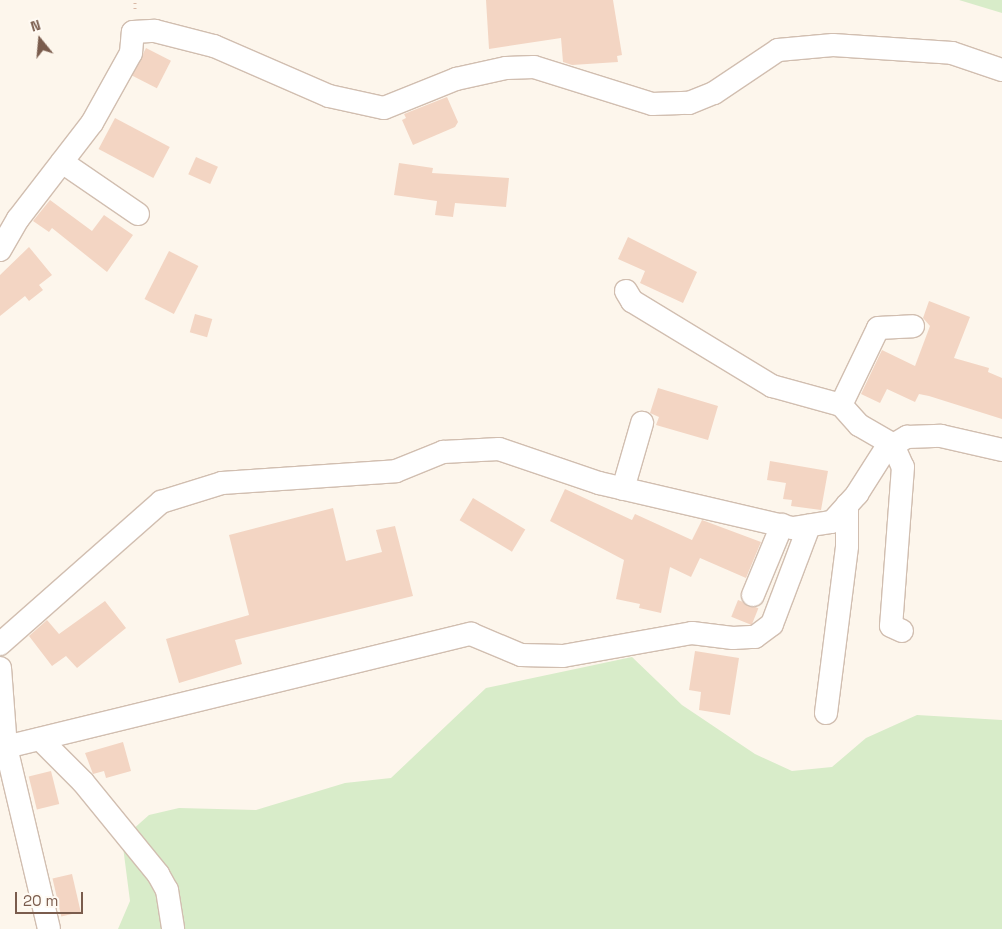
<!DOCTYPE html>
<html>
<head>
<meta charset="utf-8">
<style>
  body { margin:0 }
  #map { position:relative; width:1002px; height:929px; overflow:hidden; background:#fdf6ec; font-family:"Space Grotesk",sans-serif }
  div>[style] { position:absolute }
  .green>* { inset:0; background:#d8ecc9 }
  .building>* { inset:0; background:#f3d5c3; transform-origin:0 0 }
  .path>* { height:3px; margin-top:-1.5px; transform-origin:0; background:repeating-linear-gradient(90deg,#d9b8a5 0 1px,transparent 0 5px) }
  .roads { filter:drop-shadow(1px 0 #d1beb0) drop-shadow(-1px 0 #d1beb0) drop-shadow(0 1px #d1beb0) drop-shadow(0 -1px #d1beb0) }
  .minor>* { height:22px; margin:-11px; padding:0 11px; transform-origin:11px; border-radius:11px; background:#fff }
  span { translate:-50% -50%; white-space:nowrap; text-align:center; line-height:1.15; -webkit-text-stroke:4px #fffaf3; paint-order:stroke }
  .north { position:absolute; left:15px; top:15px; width:50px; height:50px; -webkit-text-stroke:4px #fffaf3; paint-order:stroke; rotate:343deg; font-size:14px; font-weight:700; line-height:20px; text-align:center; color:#7a5c4d }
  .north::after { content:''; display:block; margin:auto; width:18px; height:22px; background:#7a5c4d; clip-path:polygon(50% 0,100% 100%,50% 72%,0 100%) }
  .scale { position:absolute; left:15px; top:892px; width:68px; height:22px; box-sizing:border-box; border:2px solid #7a5c4d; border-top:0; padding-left:6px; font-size:15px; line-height:18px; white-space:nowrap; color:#7a5c4d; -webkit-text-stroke:4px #fffaf3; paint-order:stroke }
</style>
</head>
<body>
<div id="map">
  <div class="green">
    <div style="clip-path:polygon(959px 0,1002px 0,1002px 13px)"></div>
    <div style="clip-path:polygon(632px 657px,682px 705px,755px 754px,792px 771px,832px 767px,866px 738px,917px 715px,1002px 720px,1002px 929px,118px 929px,130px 901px,122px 839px,149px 815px,179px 808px,256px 810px,345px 783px,391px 778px,486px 688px)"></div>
  </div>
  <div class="building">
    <div style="clip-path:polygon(486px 0,613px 0,622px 55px,617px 56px,618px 62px,572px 65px,563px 62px,561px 38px,489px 49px)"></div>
    <div style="left:146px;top:48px;width:28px;height:31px;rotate:27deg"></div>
    <div style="clip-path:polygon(447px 97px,458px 122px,455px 127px,413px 145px,402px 120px,406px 118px,404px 114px)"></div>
    <div style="left:115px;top:118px;width:62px;height:35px;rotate:28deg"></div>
    <div style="left:196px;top:157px;width:24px;height:19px;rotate:24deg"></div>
    <div style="clip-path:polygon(399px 163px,433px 168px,432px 173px,509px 178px,506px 207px,455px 203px,453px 217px,435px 215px,437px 201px,394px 195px)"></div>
    <div style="clip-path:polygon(50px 200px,92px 231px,104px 215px,133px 235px,107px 272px,52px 228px,49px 232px,33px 221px)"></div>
    <div style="clip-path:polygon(628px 237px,697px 272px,683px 303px,640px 283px,645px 271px,618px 259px)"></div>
    <div style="clip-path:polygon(29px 247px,52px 275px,39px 285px,43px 290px,29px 301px,25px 296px,0 316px,0 275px)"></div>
    <div style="left:169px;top:251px;width:33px;height:54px;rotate:27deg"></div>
    <div style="clip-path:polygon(929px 301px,970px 317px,954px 358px,989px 368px,988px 372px,1002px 378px,1002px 419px,929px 396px,919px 394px,915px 402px,887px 389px,880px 403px,861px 394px,882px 350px,915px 366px,930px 326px,923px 318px)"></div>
    <div style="left:195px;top:314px;width:18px;height:19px;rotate:16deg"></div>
    <div style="clip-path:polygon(658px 388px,718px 406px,708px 440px,656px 425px,659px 417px,650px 413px)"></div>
    <div style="clip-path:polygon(770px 461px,828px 471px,821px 510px,791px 506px,792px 500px,783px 499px,786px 483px,767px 480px)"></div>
    <div style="clip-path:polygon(565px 489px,632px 520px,635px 514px,692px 540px,702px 520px,761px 542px,746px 578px,700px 558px,691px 577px,670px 567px,661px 613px,639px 608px,640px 604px,616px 599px,624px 560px,550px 521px)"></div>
    <div style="left:473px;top:498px;width:61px;height:26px;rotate:31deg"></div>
    <div style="clip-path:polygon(333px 508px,346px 561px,382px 552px,376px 530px,395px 526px,413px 596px,235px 640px,242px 664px,179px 683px,166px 639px,249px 615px,229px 535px)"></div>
    <div style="left:738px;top:600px;width:22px;height:18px;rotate:22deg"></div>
    <div style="clip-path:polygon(105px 601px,126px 628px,77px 668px,66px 656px,52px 666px,29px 636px,47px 620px,59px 634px)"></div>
    <div style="clip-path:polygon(695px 651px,739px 658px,730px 715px,699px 710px,701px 692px,689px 690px)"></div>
    <div style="clip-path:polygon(123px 742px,131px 771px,106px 778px,104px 771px,93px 774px,85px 753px)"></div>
    <div style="left:51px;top:771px;width:34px;height:23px;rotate:76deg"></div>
    <div style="left:72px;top:874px;width:39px;height:20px;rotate:77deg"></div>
  </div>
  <div class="path">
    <div style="left:135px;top:9px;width:9px;rotate:-90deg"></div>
  </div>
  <div class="roads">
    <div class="minor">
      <div style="left:62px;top:162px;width:92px;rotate:34.4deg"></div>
      <div style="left:0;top:250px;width:36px;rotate:-60deg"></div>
      <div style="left:18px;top:219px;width:121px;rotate:-52.4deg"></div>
      <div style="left:92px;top:123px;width:80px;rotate:-60.9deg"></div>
      <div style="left:131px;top:53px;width:21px;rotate:-85deg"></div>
      <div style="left:133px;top:32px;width:22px;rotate:-3deg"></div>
      <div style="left:155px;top:31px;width:61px;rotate:14.3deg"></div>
      <div style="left:214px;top:46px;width:125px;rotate:23.5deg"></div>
      <div style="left:329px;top:96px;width:56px;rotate:12.3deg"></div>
      <div style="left:384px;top:108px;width:78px;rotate:-21.9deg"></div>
      <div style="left:456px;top:79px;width:51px;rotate:-12.4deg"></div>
      <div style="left:506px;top:68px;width:28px;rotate:-2deg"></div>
      <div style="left:534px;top:67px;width:124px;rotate:17.4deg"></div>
      <div style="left:652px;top:104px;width:37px;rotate:-2deg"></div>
      <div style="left:689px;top:103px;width:27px;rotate:-22deg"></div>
      <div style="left:714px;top:93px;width:77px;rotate:-33.9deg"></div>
      <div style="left:778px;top:50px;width:55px;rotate:-5.2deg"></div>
      <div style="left:833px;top:45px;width:119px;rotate:3.8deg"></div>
      <div style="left:952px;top:53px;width:53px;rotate:18.8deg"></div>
      <div style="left:626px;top:291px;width:12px;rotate:59deg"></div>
      <div style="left:632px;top:301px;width:164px;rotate:31.3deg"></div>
      <div style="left:772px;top:386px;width:72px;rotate:15.4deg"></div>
      <div style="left:841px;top:405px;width:27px;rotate:48deg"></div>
      <div style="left:859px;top:425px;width:39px;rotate:30deg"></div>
      <div style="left:893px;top:445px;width:24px;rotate:66deg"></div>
      <div style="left:903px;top:467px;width:159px;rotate:94.3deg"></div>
      <div style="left:891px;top:626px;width:12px;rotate:24deg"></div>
      <div style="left:841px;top:405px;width:85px;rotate:-64.3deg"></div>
      <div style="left:878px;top:328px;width:35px;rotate:-3deg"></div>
      <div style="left:623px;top:489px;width:69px;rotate:-73.9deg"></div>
      <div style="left:753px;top:595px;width:76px;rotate:-67.5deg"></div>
      <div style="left:0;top:644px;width:215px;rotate:-41.4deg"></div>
      <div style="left:161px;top:502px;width:64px;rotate:-17.3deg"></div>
      <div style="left:222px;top:483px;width:174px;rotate:-3.9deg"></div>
      <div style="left:396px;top:471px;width:51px;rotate:-22deg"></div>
      <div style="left:443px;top:452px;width:56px;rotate:-3.1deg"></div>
      <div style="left:499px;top:449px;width:106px;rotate:18.8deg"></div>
      <div style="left:599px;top:483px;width:199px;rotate:13.1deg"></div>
      <div style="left:793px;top:528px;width:39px;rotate:-9deg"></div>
      <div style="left:832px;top:522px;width:38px;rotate:-48deg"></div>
      <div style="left:857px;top:494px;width:52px;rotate:-57.5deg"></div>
      <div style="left:885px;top:450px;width:26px;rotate:-31deg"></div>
      <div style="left:907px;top:437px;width:34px;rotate:-2deg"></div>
      <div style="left:941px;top:436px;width:63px;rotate:12.9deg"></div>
      <div style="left:0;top:668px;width:79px;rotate:85.7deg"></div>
      <div style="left:6px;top:747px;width:187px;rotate:76.7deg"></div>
      <div style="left:826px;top:713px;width:168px;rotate:-82.8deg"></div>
      <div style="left:847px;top:546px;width:41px;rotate:-90deg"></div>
      <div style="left:40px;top:739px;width:61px;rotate:45deg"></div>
      <div style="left:83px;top:782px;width:119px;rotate:50.8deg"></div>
      <div style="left:158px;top:874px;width:18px;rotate:61deg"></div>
      <div style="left:167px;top:890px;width:39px;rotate:81deg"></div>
      <div style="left:6px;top:747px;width:479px;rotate:-13.7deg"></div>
      <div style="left:471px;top:634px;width:54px;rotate:22.8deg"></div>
      <div style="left:521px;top:655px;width:42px;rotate:1.4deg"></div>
      <div style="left:563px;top:656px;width:131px;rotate:-10.1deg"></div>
      <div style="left:692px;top:633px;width:41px;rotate:7deg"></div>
      <div style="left:733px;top:638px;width:22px;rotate:-3deg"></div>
      <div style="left:755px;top:637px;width:21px;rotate:-37deg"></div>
      <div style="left:772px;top:624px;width:105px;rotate:-69.3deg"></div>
    </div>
  </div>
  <div class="north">N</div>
  <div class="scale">20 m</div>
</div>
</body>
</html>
